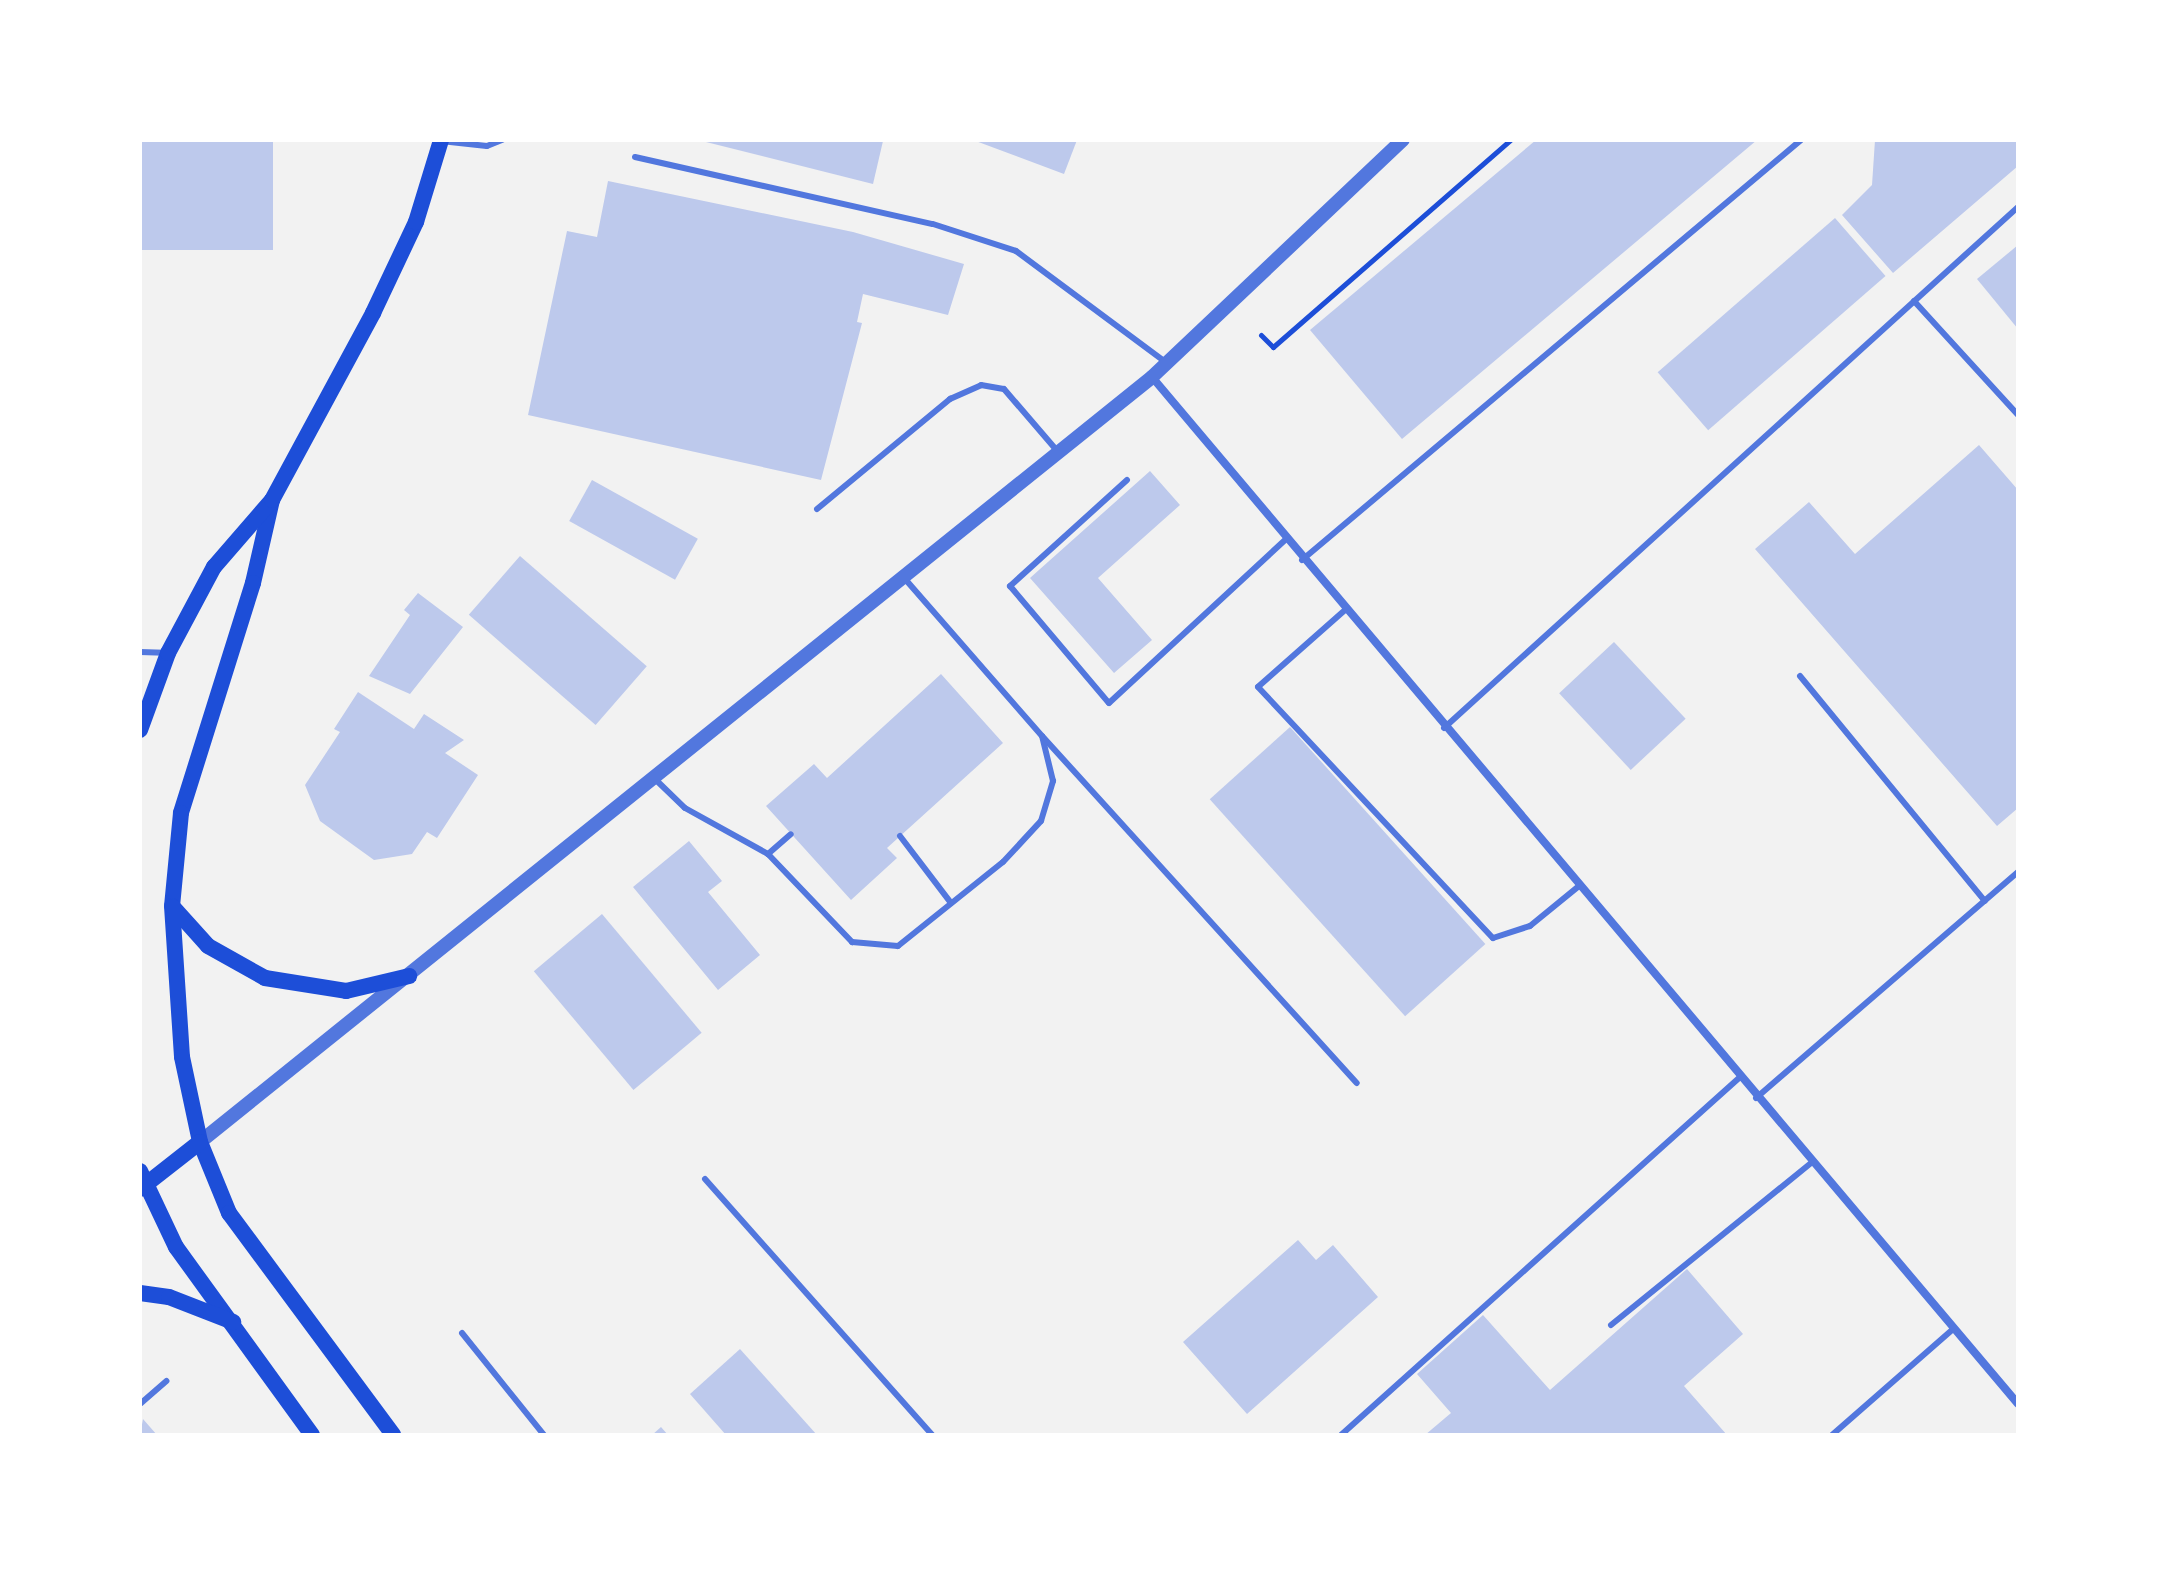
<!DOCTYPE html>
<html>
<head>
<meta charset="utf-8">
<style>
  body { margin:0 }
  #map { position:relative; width:2158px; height:1575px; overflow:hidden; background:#f2f2f2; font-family:"Public Sans",sans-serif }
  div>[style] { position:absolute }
  .building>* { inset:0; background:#bdc9ec; transform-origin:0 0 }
  .path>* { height:5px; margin:-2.5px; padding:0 2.5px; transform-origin:2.5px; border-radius:2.5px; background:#1d4ed8 }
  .service>* { height:6px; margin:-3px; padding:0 3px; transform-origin:3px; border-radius:3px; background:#5277de }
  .minor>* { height:8px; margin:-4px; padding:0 4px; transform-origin:4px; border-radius:4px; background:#5277de }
  .tertiary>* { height:14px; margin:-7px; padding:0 7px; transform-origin:7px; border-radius:7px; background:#5277de }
  .secondary>* { height:16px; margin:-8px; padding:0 8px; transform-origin:8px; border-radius:8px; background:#1d4ed8 }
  span { translate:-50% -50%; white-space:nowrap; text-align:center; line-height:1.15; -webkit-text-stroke:8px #fff; paint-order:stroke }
  .frame { position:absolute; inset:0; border:142px solid #fff; pointer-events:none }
</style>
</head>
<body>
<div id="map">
  <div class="building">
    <div style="left:140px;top:140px;width:133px;height:110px"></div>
    <div style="clip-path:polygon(698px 140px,878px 140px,883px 141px,873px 184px)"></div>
    <div style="clip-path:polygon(973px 140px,1077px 140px,1064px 174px)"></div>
    <div style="clip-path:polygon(1536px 140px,1757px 140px,1402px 439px,1310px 330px)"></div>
    <div style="clip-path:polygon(1875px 140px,2018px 140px,2018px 166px,1893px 273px,1842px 215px,1872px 185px)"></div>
    <div style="clip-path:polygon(608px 181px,853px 232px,964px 264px,948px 315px,863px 294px,857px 322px,862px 323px,821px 480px,528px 415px,567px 231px,597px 237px)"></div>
    <div style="left:1835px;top:218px;width:77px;height:235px;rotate:49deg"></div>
    <div style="clip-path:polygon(2018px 245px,2018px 329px,1977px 279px)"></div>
    <div style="clip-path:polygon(1979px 445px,2018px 490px,2018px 808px,1997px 826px,1755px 549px,1809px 502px,1855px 554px)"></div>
    <div style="clip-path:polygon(1150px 471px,1180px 505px,1098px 578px,1152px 640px,1114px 673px,1030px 578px)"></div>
    <div style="left:592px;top:480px;width:121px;height:47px;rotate:29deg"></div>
    <div style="left:520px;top:556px;width:168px;height:78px;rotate:41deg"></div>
    <div style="clip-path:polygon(418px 593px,463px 627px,410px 694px,369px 676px,410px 615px,404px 610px)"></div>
    <div style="left:1614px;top:642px;width:105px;height:75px;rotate:47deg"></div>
    <div style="clip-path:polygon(941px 674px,1003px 743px,887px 848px,897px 858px,851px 900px,766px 806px,814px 764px,827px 778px)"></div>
    <div style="clip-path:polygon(358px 692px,414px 729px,424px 714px,464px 740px,445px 753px,478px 775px,437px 838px,427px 832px,412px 854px,374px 860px,320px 821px,305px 785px,340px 732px,334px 729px)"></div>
    <div style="left:1290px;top:727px;width:292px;height:108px;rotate:48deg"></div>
    <div style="clip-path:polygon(689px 841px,722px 881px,708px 892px,760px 955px,718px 990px,633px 887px)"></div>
    <div style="left:602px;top:914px;width:155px;height:89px;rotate:50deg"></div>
    <div style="clip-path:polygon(1298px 1240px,1316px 1260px,1333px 1245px,1378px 1297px,1247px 1414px,1183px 1342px)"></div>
    <div style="clip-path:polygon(1687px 1269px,1743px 1334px,1684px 1386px,1727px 1435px,1425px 1435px,1451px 1413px,1417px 1374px,1483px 1315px,1550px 1390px)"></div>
    <div style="clip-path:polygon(740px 1349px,817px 1435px,726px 1435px,690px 1394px)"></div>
    <div style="clip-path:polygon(143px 1419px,157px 1435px,140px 1435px)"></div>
    <div style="clip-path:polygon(661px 1427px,668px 1435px,652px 1435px)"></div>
  </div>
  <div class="path">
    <div style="left:1261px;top:335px;width:17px;rotate:45deg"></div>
    <div style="left:1273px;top:347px;width:315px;rotate:-41.1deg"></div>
  </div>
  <div class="service">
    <div style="left:441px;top:141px;width:46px;rotate:6.2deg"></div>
    <div style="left:487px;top:146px;width:16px;rotate:-22deg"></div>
    <div style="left:635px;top:157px;width:305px;rotate:12.7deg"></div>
    <div style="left:933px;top:224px;width:87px;rotate:18deg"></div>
    <div style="left:1016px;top:251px;width:188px;rotate:36.6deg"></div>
    <div style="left:1914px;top:301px;width:154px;rotate:47.6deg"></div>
    <div style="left:1127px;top:480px;width:158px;rotate:137.8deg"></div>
    <div style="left:1010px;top:586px;width:153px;rotate:49.8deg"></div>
    <div style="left:1109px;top:703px;width:241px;rotate:-42.8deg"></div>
    <div style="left:817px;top:509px;width:173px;rotate:-39.6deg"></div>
    <div style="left:950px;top:399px;width:34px;rotate:-24deg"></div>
    <div style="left:981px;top:385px;width:23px;rotate:10deg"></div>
    <div style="left:1004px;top:389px;width:84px;rotate:49.3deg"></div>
    <div style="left:1302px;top:560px;width:652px;rotate:-40.09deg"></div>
    <div style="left:1345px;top:610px;width:116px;rotate:138.5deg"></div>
    <div style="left:1258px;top:687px;width:344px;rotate:46.9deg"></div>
    <div style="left:1493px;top:938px;width:39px;rotate:-18deg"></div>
    <div style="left:1530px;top:926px;width:63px;rotate:-39.2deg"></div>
    <div style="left:140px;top:652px;width:24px;rotate:2deg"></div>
    <div style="left:1800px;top:676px;width:291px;rotate:50.6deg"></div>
    <div style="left:1444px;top:728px;width:775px;rotate:-42.23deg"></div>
    <div style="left:1043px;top:737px;width:467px;rotate:47.8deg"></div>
    <div style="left:656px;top:780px;width:40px;rotate:44deg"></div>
    <div style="left:685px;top:808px;width:95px;rotate:29deg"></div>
    <div style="left:768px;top:854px;width:122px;rotate:46.3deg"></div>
    <div style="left:852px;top:942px;width:46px;rotate:5deg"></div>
    <div style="left:898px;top:946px;width:134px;rotate:-38.7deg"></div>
    <div style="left:1003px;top:862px;width:56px;rotate:-47.2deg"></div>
    <div style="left:1041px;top:821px;width:42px;rotate:-73.3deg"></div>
    <div style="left:1053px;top:781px;width:46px;rotate:-103.7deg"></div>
    <div style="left:1042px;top:736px;width:208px;rotate:-131.1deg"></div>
    <div style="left:900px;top:836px;width:84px;rotate:52.7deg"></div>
    <div style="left:768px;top:854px;width:30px;rotate:-41deg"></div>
    <div style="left:1756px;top:1098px;width:346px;rotate:-40.8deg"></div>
    <div style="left:705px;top:1179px;width:342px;rotate:48.4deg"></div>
    <div style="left:1611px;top:1325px;width:257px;rotate:-39deg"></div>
    <div style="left:462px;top:1333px;width:131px;rotate:51.2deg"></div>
    <div style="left:140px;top:1404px;width:35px;rotate:-41deg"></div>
    <div style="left:1341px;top:1435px;width:535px;rotate:-41.89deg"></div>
    <div style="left:1832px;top:1435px;width:161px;rotate:-41.2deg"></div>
  </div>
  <div class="minor">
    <div style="left:1152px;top:377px;width:1343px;rotate:49.86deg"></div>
  </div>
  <div class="tertiary">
    <div style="left:200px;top:1142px;width:1221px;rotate:-38.78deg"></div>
    <div style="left:1152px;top:377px;width:345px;rotate:-43.4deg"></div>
  </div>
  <div class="secondary">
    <div style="left:272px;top:500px;width:85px;rotate:102.9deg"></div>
    <div style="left:253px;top:583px;width:241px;rotate:107.4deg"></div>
    <div style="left:181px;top:813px;width:93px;rotate:95.5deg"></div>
    <div style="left:172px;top:906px;width:151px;rotate:86.2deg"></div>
    <div style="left:182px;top:1057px;width:87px;rotate:78deg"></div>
    <div style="left:200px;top:1142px;width:77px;rotate:67.8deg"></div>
    <div style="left:229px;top:1213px;width:276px;rotate:53.5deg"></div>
    <div style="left:140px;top:730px;width:82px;rotate:-70deg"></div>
    <div style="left:168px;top:653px;width:98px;rotate:-61.9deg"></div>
    <div style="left:214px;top:567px;width:89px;rotate:-49.1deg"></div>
    <div style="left:272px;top:500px;width:213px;rotate:-61.6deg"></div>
    <div style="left:373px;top:313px;width:101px;rotate:-64.7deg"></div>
    <div style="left:416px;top:222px;width:86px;rotate:-73deg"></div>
    <div style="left:173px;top:907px;width:52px;rotate:48.1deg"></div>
    <div style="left:208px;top:946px;width:65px;rotate:29.3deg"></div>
    <div style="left:265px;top:978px;width:82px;rotate:9.1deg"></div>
    <div style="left:346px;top:991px;width:65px;rotate:-13.4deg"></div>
    <div style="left:140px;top:1171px;width:84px;rotate:64.7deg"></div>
    <div style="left:176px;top:1247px;width:232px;rotate:54.1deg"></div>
    <div style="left:140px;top:1189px;width:76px;rotate:-38.1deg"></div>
    <div style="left:140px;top:1293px;width:29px;rotate:8deg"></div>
    <div style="left:169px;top:1297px;width:69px;rotate:21.3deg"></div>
  </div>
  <div class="frame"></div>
</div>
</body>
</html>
